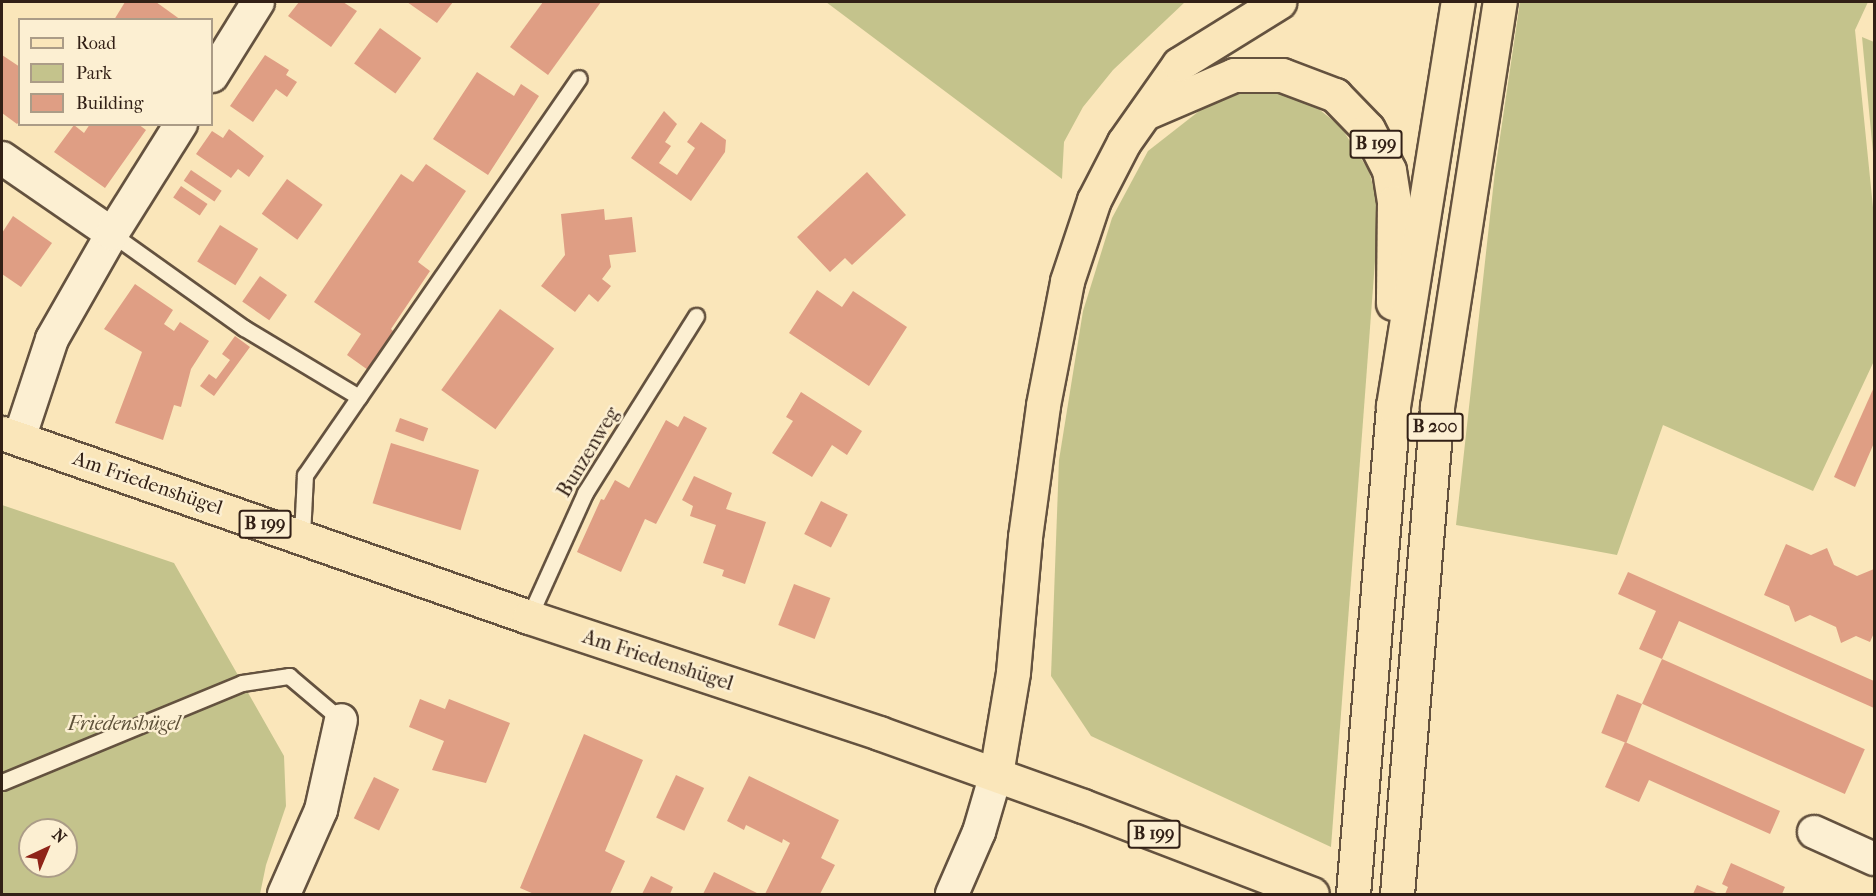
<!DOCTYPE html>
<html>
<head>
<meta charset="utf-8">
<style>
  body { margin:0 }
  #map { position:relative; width:1876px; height:896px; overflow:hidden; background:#fae6ba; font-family:"IM FELL French Canon",serif }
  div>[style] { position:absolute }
  .green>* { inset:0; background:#c4c38c }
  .building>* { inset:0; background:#df9e84; transform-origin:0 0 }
  .roads { filter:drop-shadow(2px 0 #64523f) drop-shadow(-2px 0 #64523f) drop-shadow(0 2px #64523f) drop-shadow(0 -2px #64523f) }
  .lane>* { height:15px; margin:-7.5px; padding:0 7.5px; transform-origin:7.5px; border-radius:7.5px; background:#fcefd2 }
  .street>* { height:32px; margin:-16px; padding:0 16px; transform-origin:16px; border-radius:16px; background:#fcefd2 }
  .primary>* { height:33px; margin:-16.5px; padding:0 16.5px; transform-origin:16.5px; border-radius:16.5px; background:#fae6ba }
  .highway>* { height:33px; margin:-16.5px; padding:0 16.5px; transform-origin:16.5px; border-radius:16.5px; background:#fae6ba }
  span { translate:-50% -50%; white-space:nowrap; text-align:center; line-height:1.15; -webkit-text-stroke:5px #fcefd2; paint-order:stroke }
  .shield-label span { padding:2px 4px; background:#fcefd2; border:2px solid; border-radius:4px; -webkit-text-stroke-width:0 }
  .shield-label { font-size:18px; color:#322016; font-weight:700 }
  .street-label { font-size:20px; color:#322016 }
  .park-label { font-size:20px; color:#5e5139; font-style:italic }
  .frame { position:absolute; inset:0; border:3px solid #322016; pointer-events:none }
  .legend { position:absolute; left:18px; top:18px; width:195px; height:108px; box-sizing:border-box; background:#fcefd2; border:2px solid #ab9c87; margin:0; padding:8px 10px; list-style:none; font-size:18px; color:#322016 }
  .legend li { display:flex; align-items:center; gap:12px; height:30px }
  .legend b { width:30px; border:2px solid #ab9c87 }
  .north { position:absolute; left:18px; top:818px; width:60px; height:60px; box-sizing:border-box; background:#fcefd2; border:2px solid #ab9c87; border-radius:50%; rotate:44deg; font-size:16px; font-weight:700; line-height:24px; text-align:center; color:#322016 }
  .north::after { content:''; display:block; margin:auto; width:21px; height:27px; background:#8f2418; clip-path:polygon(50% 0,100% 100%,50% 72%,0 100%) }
</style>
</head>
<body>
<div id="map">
  <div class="green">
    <div style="clip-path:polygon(826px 2px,1185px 2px,1113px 70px,1083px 107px,1064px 142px,1062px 179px)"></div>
    <div style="clip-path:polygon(1520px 2px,1868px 2px,1855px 30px,1874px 217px,1874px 361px,1813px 491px,1663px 425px,1617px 555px,1456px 525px,1495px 171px)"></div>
    <div style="clip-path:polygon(1862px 37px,1874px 42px,1874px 163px)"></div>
    <div style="clip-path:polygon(1244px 92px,1278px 93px,1315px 106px,1341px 127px,1369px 171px,1379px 208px,1331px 847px,1091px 736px,1051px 676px,1059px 460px,1083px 311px,1112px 218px,1148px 151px,1203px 108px)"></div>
    <div style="clip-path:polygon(evenodd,2px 505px,174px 563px,284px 756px,286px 806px,266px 865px,260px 894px,2px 894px,2px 505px,30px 830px,66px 830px,66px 866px,30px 866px,30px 830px)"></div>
  </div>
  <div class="building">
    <div style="clip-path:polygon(125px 2px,156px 2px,181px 20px,114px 20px)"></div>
    <div style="clip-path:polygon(299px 2px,343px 2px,357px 11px,331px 47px,288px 16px)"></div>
    <div style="clip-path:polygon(407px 2px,453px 2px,437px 23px)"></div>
    <div style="clip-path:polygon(543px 2px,601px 2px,548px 75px,510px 47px)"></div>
    <div style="left:380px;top:28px;width:51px;height:44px;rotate:36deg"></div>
    <div style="clip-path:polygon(2px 55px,20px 67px,20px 121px,17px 124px,2px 113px)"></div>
    <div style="clip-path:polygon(265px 55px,289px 70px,286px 75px,297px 82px,287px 97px,276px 89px,253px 122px,230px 106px)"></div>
    <div style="clip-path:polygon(477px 72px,514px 96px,521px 84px,539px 96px,488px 175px,433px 139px)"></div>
    <div style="clip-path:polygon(664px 111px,677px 124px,665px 142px,671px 146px,659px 163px,677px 175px,695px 148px,687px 142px,701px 122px,726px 140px,725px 152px,691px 201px,631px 158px)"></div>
    <div style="clip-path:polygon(90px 124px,138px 124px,146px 130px,105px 188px,54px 152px,74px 125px,84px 133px)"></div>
    <div style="clip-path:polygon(229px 129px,264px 156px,249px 177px,238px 169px,231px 178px,196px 154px,212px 131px,223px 138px)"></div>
    <div style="clip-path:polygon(426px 164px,466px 191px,418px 262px,430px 271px,391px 329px,394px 332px,368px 370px,347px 355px,361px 334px,314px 302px,401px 174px,413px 182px)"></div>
    <div style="left:191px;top:170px;width:37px;height:13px;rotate:34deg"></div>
    <div style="clip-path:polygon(867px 172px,906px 215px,852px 265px,845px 258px,830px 272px,797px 237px)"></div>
    <div style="left:287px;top:179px;width:44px;height:43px;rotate:36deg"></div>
    <div style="left:181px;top:186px;width:32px;height:14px;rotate:34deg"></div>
    <div style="clip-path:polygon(604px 209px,605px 220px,632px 217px,636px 252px,609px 255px,611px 267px,602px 279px,611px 286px,598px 302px,589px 294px,575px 312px,541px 286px,565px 255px,561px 214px)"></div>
    <div style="clip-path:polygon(13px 216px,52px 243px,21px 287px,2px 274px,2px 233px)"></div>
    <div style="left:220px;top:225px;width:45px;height:43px;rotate:32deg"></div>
    <div style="left:260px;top:276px;width:33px;height:31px;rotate:35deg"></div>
    <div style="clip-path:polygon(135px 284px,173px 310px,164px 324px,174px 331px,180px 322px,209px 341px,191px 369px,181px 407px,174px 405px,163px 440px,115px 423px,142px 352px,104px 329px)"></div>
    <div style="clip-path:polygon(817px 290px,842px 307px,853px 291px,907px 327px,869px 386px,789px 333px)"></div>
    <div style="left:500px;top:309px;width:67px;height:100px;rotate:36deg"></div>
    <div style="clip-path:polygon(235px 336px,250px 347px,214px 396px,200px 386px,209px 374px,216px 379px,230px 360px,222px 354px)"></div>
    <div style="clip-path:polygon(1874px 387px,1874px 443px,1855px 487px,1834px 477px)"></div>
    <div style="clip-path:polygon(801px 392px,862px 431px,847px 455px,832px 445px,812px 477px,772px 453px,793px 421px,786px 417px)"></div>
    <div style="clip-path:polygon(684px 416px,707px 428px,656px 524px,645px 519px,621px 572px,577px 552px,601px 499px,604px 500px,615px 480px,629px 488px,666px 420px,678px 427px)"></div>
    <div style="left:400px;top:418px;width:30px;height:14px;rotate:20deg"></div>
    <div style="left:391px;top:443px;width:92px;height:63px;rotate:17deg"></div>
    <div style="clip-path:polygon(694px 476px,732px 493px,726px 509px,766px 522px,745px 584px,722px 576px,724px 570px,703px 563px,716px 525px,690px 516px,693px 506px,682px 500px)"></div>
    <div style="left:821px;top:501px;width:30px;height:37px;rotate:27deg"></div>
    <div style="clip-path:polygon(1786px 544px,1811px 555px,1827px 548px,1834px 565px,1857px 576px,1874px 569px,1874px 633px,1870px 642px,1856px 636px,1841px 643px,1836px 627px,1810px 615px,1795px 622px,1789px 606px,1764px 595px)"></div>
    <div style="clip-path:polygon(1628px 572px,1874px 681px,1874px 708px,1679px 621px,1662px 659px,1639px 649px,1656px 611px,1618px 594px)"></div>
    <div style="left:794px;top:584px;width:39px;height:44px;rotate:21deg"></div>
    <div style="left:1662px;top:659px;width:222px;height:49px;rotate:24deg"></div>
    <div style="left:1617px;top:694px;width:27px;height:42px;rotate:22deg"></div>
    <div style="clip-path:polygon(420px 699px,445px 709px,449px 699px,510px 723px,486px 783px,432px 770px,444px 741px,409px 727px)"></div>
    <div style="clip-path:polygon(584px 734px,643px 760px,605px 851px,625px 861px,610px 894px,534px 894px,520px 888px)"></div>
    <div style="clip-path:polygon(1625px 742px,1780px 811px,1770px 834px,1649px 780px,1639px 802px,1605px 787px)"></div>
    <div style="left:676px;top:775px;width:31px;height:47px;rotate:25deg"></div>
    <div style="clip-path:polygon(749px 776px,839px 820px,821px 858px,835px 865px,820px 894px,765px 894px,790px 843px,783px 839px,782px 843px,746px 825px,744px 830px,727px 821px)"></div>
    <div style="left:374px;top:777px;width:28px;height:46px;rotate:26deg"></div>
    <div style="clip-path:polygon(1731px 863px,1785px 887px,1782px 894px,1725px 894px,1728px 887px,1722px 884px)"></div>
    <div style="clip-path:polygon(714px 872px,759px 894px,703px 894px)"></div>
    <div style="clip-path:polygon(651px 876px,673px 887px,670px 894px,642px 894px)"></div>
    <div style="clip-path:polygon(1697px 885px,1719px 894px,1693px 894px)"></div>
  </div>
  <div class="roads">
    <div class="lane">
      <div style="left:112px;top:234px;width:162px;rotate:35.5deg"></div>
      <div style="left:244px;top:328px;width:134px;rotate:31deg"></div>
      <div style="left:302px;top:536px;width:61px;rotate:-87.2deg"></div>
      <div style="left:305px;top:475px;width:482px;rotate:-55.4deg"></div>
      <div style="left:529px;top:617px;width:136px;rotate:-65.7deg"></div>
      <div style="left:585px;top:493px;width:209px;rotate:-57.9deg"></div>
      <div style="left:2px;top:782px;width:260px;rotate:-22.4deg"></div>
      <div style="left:242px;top:683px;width:48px;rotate:-8.5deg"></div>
      <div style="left:289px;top:676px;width:68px;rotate:40.2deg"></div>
    </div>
    <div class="street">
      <div style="left:212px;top:76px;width:87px;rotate:-58.1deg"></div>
      <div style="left:2px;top:158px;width:134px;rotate:34.6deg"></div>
      <div style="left:19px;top:439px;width:105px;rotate:-71.7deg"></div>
      <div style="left:52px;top:339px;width:121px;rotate:-60.3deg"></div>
      <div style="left:112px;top:234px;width:130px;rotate:-57.9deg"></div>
      <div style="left:1814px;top:832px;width:66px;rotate:24.2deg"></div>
      <div style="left:284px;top:894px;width:92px;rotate:-66.2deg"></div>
      <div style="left:321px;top:810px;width:92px;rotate:-77.5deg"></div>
      <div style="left:952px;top:894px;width:68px;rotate:-66.5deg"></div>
      <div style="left:979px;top:832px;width:60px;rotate:-73.7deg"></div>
    </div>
    <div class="primary">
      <div style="left:2px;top:433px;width:558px;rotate:19.25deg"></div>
      <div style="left:529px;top:617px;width:369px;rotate:18.3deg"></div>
      <div style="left:879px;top:733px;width:217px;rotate:19.7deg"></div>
      <div style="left:1083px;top:806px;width:245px;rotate:21deg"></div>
    </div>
    <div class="highway">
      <div style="left:1145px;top:113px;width:97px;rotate:-23.1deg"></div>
      <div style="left:1234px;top:75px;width:48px"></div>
      <div style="left:1282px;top:75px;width:57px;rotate:20.7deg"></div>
      <div style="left:1335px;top:95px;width:47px;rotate:45.9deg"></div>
      <div style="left:1368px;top:129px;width:46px;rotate:62.9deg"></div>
      <div style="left:1389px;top:170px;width:32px;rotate:81deg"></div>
      <div style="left:1394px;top:202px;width:101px;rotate:90.6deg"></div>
      <div style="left:996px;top:774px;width:103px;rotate:-80.5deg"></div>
      <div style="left:1013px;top:672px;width:136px;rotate:-84.9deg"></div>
      <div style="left:1025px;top:537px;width:133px;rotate:-82.2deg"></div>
      <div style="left:1043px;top:405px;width:126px;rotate:-79deg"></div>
      <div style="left:1067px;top:281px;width:85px;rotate:-71.6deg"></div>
      <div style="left:1094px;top:200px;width:65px;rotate:-62.7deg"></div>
      <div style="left:1124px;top:142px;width:95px;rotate:-54.8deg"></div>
      <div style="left:1179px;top:64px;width:118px;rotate:-31.8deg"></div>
      <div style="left:1353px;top:894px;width:490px;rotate:-85.3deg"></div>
      <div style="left:1393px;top:406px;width:409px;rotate:-80.9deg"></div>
      <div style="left:1397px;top:894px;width:489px;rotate:-85.3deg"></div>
      <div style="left:1437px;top:407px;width:410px;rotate:-81.2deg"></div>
    </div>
  </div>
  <div class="shield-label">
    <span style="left:1376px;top:144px">B 199</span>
    <span style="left:1435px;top:427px">B 200</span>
    <span style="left:265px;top:524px">B 199</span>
    <span style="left:1154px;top:834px">B 199</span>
  </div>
  <div class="street-label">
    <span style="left:588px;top:452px;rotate:-59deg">Bunzenweg</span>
    <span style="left:148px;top:483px;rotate:19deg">Am Friedenshügel</span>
    <span style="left:658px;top:660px;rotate:18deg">Am Friedenshügel</span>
  </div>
  <div class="park-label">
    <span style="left:124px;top:723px">Friedenshügel</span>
  </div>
  <div class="frame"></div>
  <ul class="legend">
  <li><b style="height:8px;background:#fae6ba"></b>Road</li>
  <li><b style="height:16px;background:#c4c38c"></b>Park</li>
  <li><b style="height:16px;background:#df9e84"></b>Building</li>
  </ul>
  <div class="north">N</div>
</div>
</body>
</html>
